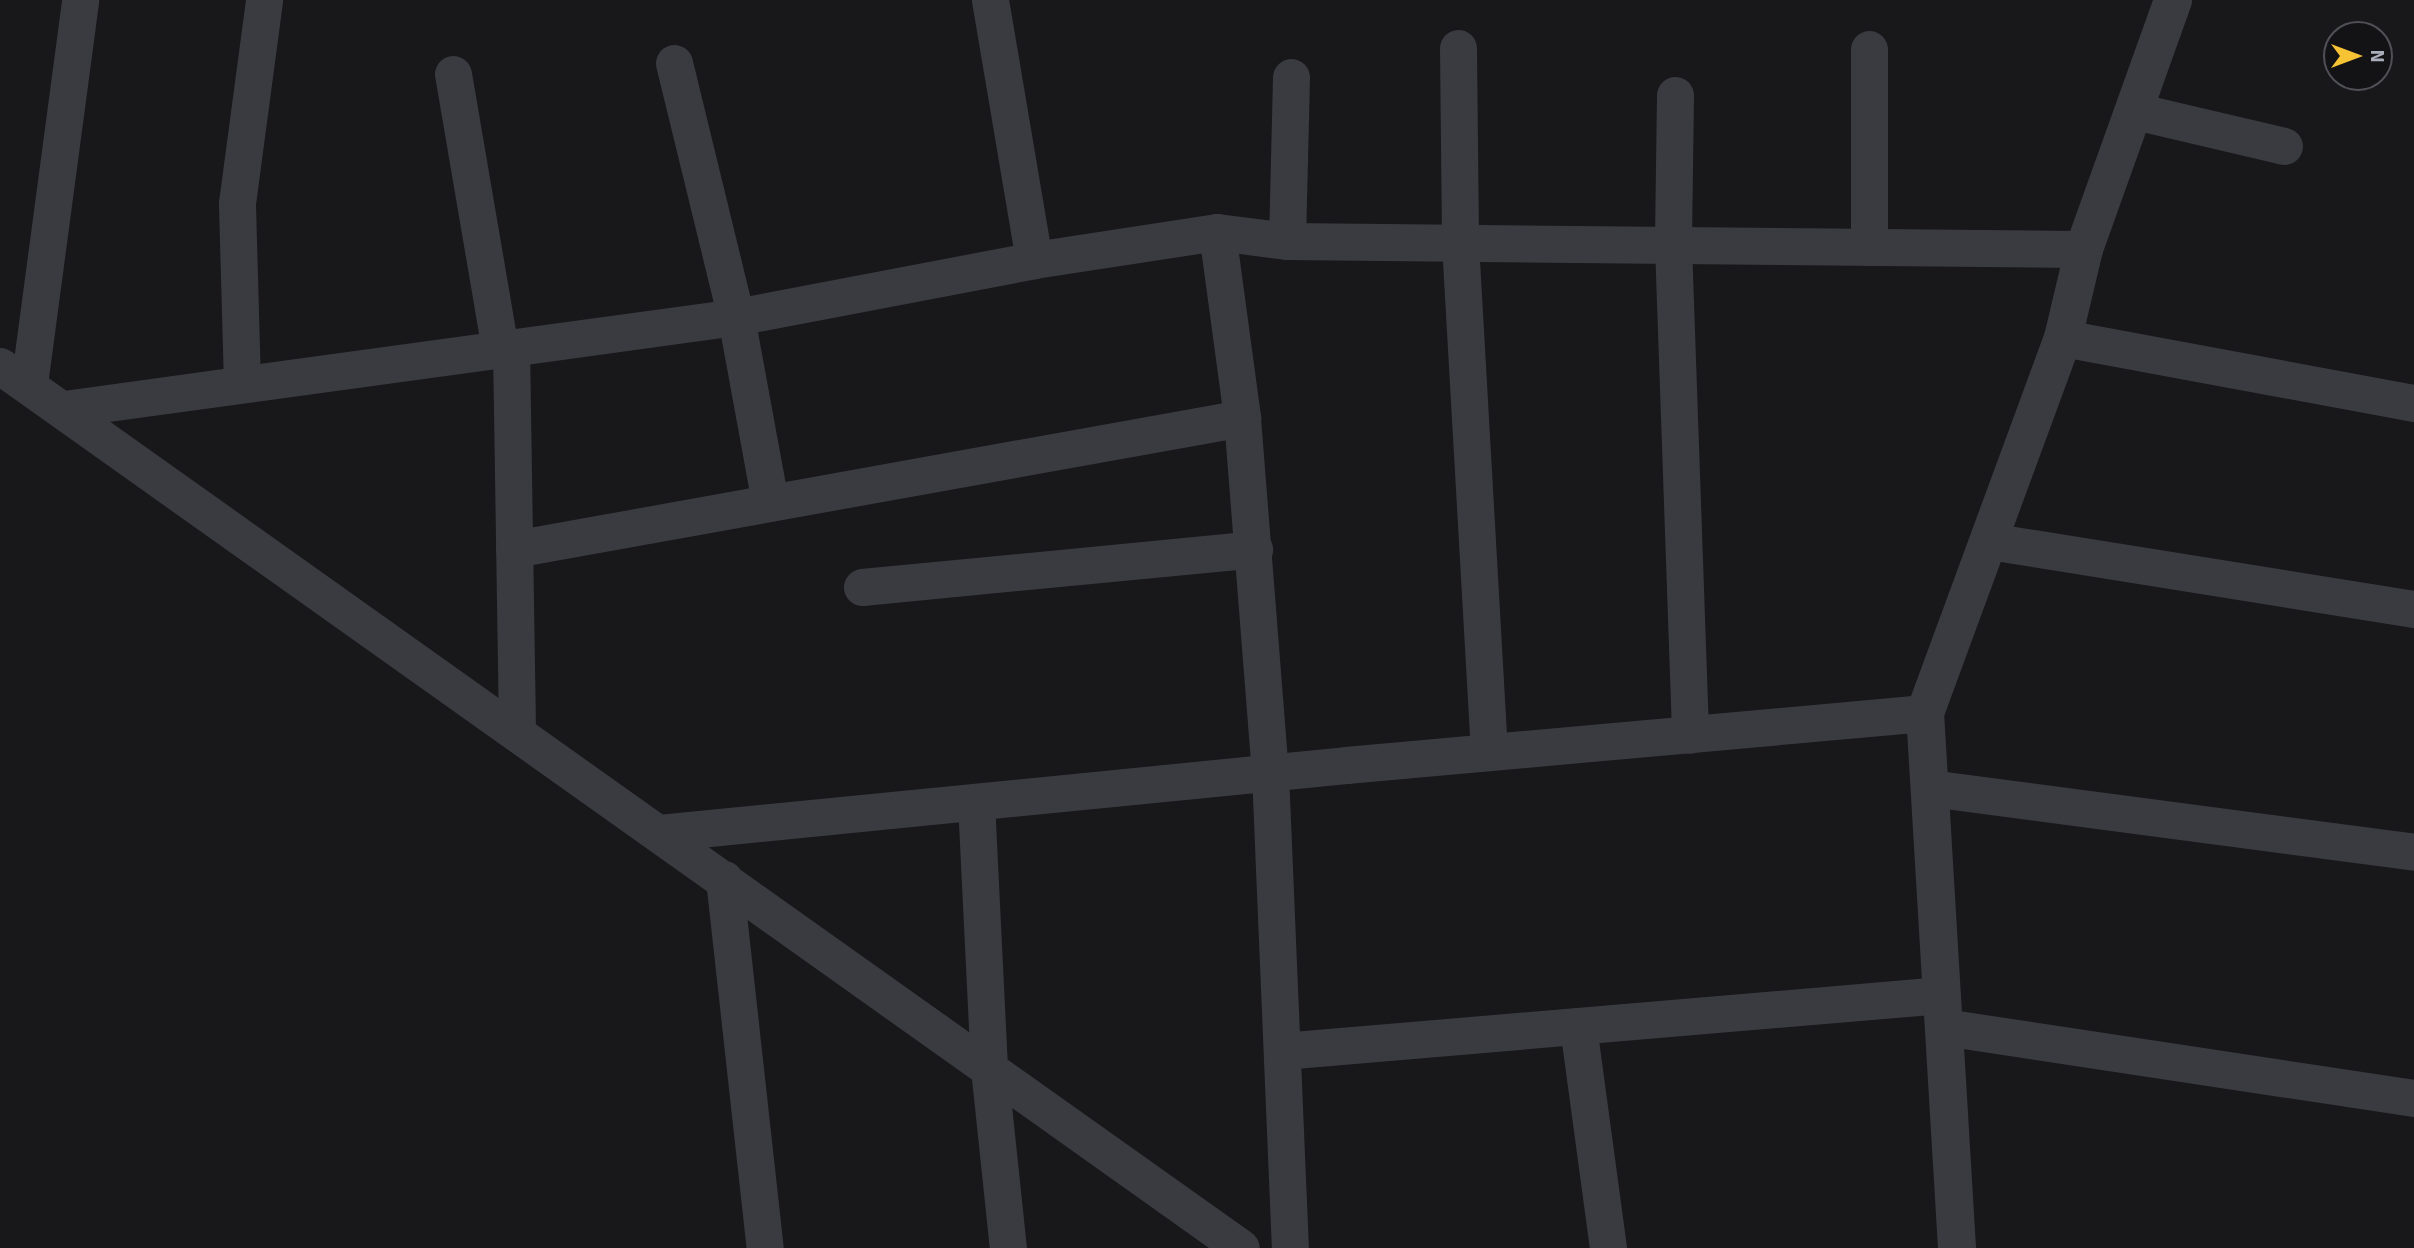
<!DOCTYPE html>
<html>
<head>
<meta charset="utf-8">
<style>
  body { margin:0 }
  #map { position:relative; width:2414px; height:1248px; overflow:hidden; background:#18181a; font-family:Signika,sans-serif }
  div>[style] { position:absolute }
  .minor>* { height:37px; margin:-18.5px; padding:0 18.5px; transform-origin:18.5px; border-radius:18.5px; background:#3a3b41 }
  .tertiary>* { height:38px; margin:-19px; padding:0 19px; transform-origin:19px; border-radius:19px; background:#3a3b41 }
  span { translate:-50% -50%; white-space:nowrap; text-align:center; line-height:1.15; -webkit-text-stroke:6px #131315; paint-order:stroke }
  .north { position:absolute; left:2323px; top:21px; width:70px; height:70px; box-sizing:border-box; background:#131315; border:2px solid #4f5157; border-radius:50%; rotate:90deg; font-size:19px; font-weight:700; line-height:28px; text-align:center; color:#aaadba }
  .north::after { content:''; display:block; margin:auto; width:24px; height:32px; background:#f5c334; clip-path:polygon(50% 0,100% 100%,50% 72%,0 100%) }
</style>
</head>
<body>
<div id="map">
  <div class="minor">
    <div style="left:990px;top:0;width:264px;rotate:80.4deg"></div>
    <div style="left:1458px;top:48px;width:195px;rotate:89.4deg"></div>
    <div style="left:1460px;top:243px;width:510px;rotate:86.74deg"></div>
    <div style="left:1869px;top:49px;width:198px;rotate:90deg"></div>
    <div style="left:674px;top:63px;width:261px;rotate:76.3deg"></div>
    <div style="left:736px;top:317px;width:189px;rotate:79.6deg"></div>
    <div style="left:453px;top:74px;width:279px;rotate:80.3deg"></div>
    <div style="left:1675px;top:95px;width:150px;rotate:90.8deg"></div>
    <div style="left:1673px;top:245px;width:490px;rotate:88deg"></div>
    <div style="left:2135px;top:111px;width:153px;rotate:13.2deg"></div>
    <div style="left:1217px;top:232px;width:188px;rotate:82.3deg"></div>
    <div style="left:1242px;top:418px;width:356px;rotate:85.5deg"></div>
    <div style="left:1270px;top:773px;width:475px;rotate:87.6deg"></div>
    <div style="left:1287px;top:241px;width:164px;rotate:-88.6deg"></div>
    <div style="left:2063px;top:338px;width:357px;rotate:10.5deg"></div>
    <div style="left:511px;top:347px;width:385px;rotate:89.1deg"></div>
    <div style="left:0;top:366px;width:1522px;rotate:35.4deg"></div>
    <div style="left:29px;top:384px;width:387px;rotate:-82.4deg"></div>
    <div style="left:242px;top:384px;width:181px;rotate:-91.6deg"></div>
    <div style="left:237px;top:203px;width:205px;rotate:-82.4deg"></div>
    <div style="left:64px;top:409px;width:678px;rotate:-7.8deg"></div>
    <div style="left:736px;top:317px;width:303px;rotate:-10.8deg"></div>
    <div style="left:1034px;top:260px;width:185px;rotate:-8.7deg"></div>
    <div style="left:1217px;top:232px;width:71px;rotate:7.3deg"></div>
    <div style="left:1287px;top:241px;width:797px;rotate:0.58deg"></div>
    <div style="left:1989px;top:541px;width:430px;rotate:9.1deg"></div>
    <div style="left:514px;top:549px;width:740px;rotate:-10.2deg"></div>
    <div style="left:862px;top:587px;width:394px;rotate:-5.5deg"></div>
    <div style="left:1930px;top:788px;width:488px;rotate:7.5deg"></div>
    <div style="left:976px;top:802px;width:266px;rotate:87.2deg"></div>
    <div style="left:989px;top:1068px;width:181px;rotate:84deg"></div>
    <div style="left:659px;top:833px;width:690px;rotate:-5.65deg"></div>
    <div style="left:1346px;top:765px;width:581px;rotate:-5.13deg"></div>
    <div style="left:724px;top:879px;width:371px;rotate:83.7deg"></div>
    <div style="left:1578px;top:1026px;width:224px;rotate:82.3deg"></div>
    <div style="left:1944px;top:1027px;width:475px;rotate:8.6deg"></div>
    <div style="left:1282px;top:1051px;width:662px;rotate:-4.85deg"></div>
  </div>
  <div class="tertiary">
    <div style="left:1957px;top:1248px;width:536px;rotate:-93.42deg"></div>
    <div style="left:1925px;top:713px;width:400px;rotate:-69.8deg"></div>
    <div style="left:2063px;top:338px;width:91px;rotate:-76.7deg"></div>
    <div style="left:2084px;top:249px;width:264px;rotate:-70.3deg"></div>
  </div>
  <div class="north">N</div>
</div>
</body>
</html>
